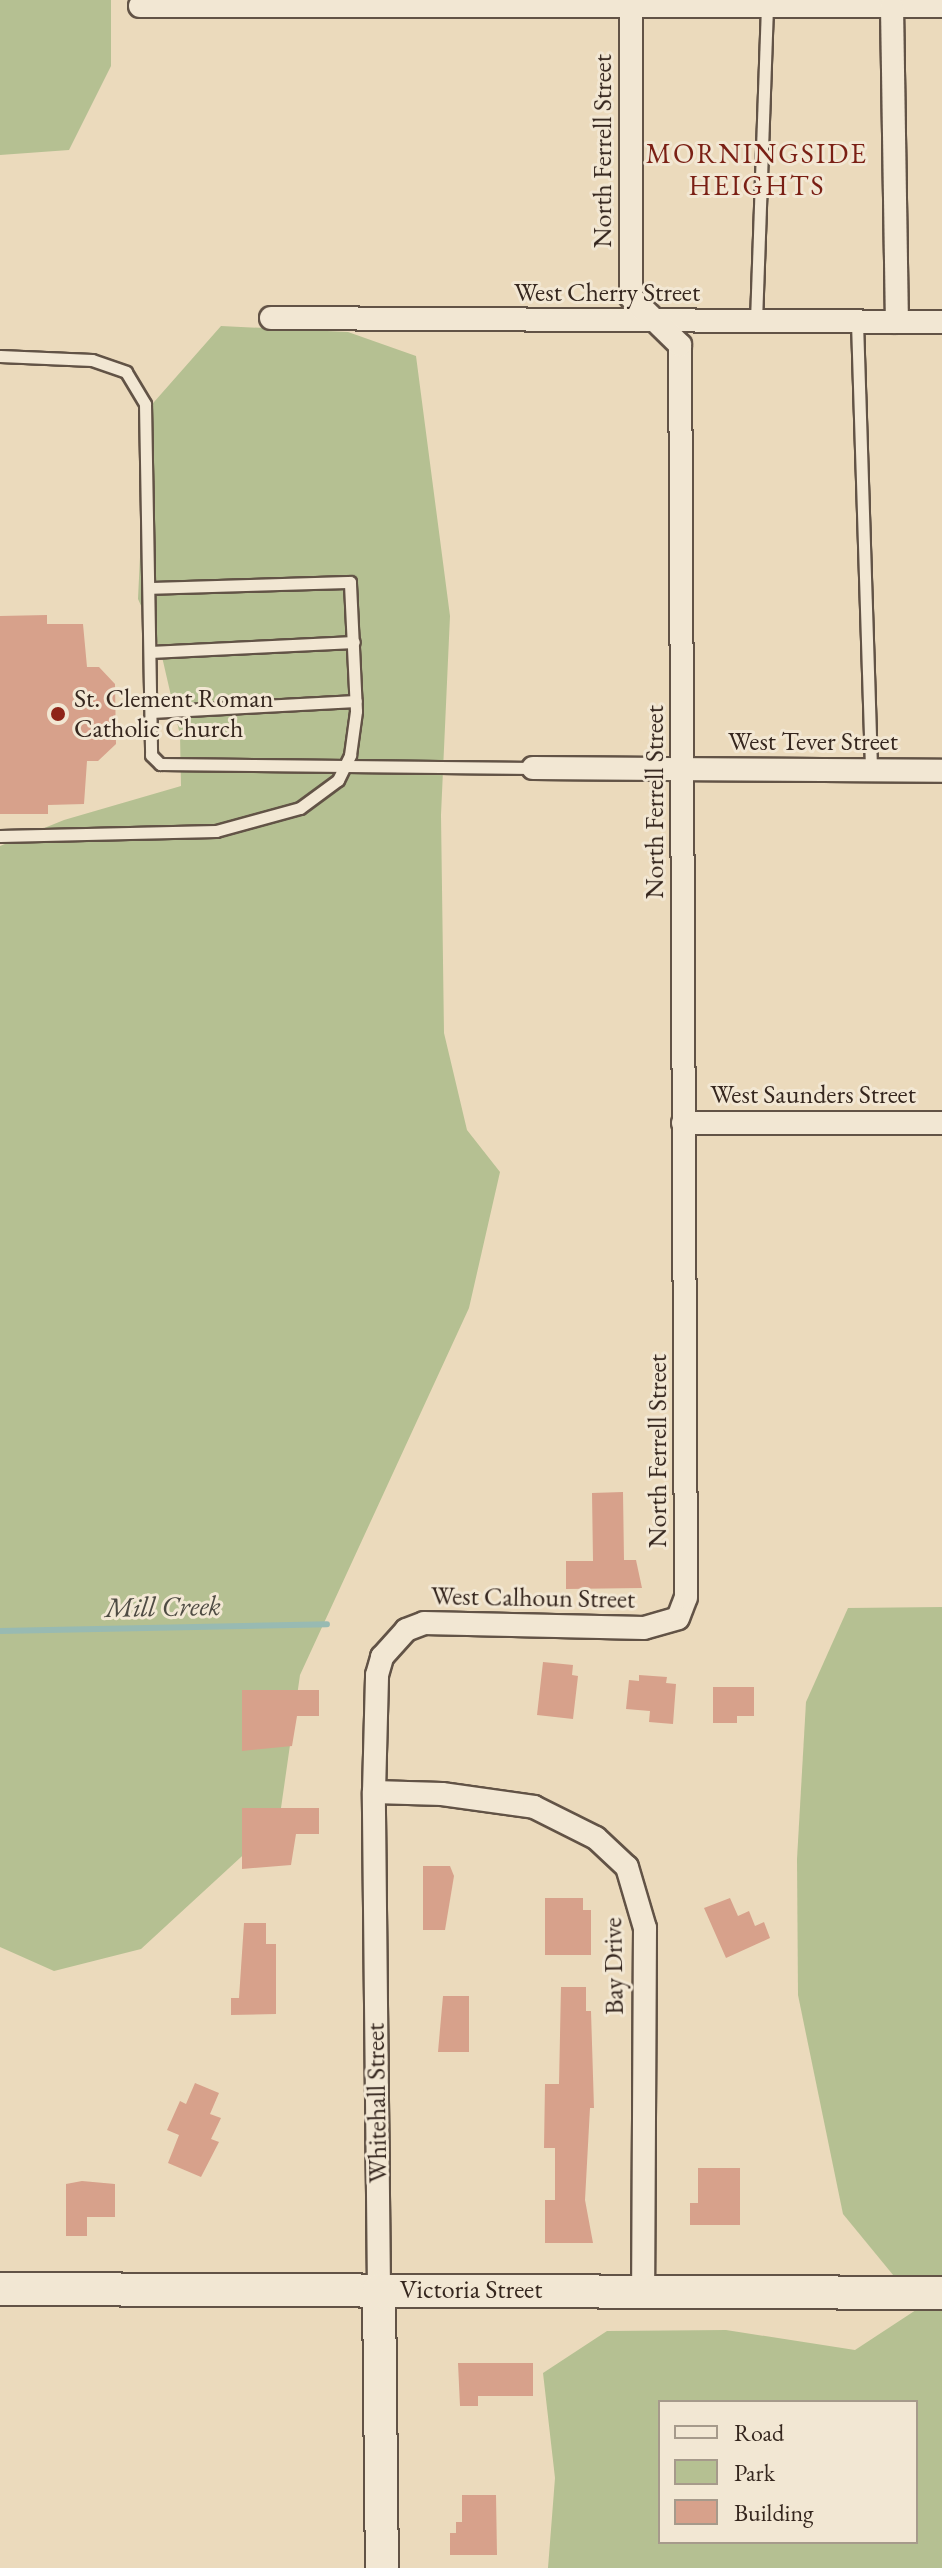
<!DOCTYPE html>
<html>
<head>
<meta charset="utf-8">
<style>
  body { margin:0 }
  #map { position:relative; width:942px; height:2568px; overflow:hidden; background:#ebdabc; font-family:"EB Garamond",serif }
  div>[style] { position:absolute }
  .green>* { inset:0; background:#b5c092 }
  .stream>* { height:6px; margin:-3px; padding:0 3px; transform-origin:3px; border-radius:3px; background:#98bab2 }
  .building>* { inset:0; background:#d7a18b }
  .roads { filter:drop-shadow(2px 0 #625346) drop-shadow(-2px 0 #625346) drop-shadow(0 2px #625346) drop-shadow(0 -2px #625346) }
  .lane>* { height:11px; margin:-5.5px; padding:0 5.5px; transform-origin:5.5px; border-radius:5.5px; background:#f2e7d3 }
  .street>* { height:22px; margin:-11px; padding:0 11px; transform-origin:11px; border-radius:11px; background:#f2e7d3 }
  .secondary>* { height:32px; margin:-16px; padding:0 16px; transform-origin:16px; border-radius:16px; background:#f2e7d3 }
  .dots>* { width:22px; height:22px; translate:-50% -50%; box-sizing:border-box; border:4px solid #f2e7d3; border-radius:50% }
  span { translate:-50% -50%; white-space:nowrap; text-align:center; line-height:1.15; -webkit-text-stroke:6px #f2e7d3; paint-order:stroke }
  .street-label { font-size:26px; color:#35261e }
  .poi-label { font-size:26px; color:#35261e }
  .left { translate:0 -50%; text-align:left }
  .neighbourhood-label { font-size:28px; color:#7a1f14; letter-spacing:2px }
  .water-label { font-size:28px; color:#4e4b43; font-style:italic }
  .legend { position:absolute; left:658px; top:2400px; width:260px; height:144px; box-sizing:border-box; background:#f2e7d3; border:2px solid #a69a8b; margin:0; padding:10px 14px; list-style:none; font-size:24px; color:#35261e }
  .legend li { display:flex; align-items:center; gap:16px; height:40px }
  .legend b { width:40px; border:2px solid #a69a8b }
</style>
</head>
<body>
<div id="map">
  <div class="green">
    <div style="clip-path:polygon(0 0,111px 0,111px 66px,69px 150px,0 155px)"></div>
    <div style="clip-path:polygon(221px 326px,348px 332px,416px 356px,450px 616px,441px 815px,444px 1033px,467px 1130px,500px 1172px,469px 1308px,300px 1675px,279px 1822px,141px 1949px,54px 1971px,0 1947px,0 846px,64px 820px,181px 786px,180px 735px,160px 648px,138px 599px,147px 410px)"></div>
    <div style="clip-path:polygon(942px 1607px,942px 2281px,898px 2281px,843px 2214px,798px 1995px,797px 1859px,806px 1702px,848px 1608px)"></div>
    <div style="clip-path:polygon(evenodd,942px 2306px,942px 2568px,548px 2568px,555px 2478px,543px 2373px,607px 2331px,726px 2330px,855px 2350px,919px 2308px,942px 2306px,660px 2402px,916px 2402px,916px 2542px,660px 2542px,660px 2402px)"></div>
  </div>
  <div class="stream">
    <div style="left:0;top:1631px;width:327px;rotate:-1.2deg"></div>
  </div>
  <div class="building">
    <div style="clip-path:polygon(47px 615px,47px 624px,83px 624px,87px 667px,99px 667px,115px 684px,116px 744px,98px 761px,87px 761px,84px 804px,48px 805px,48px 814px,0 814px,0 616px)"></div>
    <div style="clip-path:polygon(623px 1492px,624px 1560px,636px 1560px,642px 1588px,566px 1589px,566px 1561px,593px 1561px,592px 1493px)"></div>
    <div style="clip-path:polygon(543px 1662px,573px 1665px,572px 1675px,578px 1676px,573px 1719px,537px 1715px)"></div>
    <div style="clip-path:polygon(639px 1675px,667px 1677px,666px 1683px,676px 1684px,673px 1724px,649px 1722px,650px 1711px,626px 1709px,629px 1680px,639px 1681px)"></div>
    <div style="clip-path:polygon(713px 1687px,754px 1687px,754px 1716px,737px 1716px,737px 1723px,713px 1723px)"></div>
    <div style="clip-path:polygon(242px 1690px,319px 1690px,319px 1716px,297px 1716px,292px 1746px,242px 1751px)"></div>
    <div style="clip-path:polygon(242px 1808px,319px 1808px,319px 1834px,296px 1834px,291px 1865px,242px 1869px)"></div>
    <div style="clip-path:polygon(423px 1866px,450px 1866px,454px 1876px,445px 1930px,423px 1930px)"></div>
    <div style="clip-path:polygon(545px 1898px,583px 1898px,583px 1910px,591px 1910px,591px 1955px,545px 1955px)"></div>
    <div style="clip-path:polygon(730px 1898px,738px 1916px,749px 1911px,755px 1926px,764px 1922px,770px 1938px,726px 1958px,704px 1908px)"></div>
    <div style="clip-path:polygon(244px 1923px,266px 1923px,266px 1944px,276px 1944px,276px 2014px,231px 2015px,231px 1998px,239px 1998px)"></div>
    <div style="clip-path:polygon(561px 1987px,586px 1987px,586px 2011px,591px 2011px,594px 2108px,590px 2108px,585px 2200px,593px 2243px,545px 2243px,545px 2200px,555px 2200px,555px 2148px,544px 2148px,545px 2084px,559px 2084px)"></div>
    <div style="clip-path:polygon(443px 1996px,469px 1996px,469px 2052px,438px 2052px)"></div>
    <div style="clip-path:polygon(195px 2083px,219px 2093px,210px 2114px,221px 2118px,211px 2139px,219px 2142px,201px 2177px,168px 2163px,179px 2135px,167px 2130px,180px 2101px,186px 2104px)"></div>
    <div style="clip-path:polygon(698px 2168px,740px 2168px,740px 2225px,690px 2225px,690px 2203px,698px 2203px)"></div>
    <div style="clip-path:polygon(82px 2181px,115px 2184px,115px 2217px,87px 2217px,87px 2236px,66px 2236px,66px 2184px)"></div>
    <div style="clip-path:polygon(458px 2363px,533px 2363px,533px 2396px,478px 2396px,478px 2406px,460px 2406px)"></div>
    <div style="clip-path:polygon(462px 2495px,496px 2495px,497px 2555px,450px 2555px,450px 2533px,456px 2533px,456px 2522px,462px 2522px)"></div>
  </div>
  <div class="roads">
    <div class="lane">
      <div style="left:756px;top:321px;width:314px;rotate:-88deg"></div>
      <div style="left:857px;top:322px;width:448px;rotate:88.2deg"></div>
      <div style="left:0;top:356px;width:92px;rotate:2.5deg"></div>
      <div style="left:92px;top:360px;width:36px;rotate:19deg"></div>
      <div style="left:126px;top:372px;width:37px;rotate:59deg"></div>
      <div style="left:145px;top:404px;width:351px;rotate:89deg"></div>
      <div style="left:151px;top:755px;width:13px;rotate:45deg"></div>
      <div style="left:160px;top:764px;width:373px;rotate:0.6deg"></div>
      <div style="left:150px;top:652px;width:204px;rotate:-2.8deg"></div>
      <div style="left:151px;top:712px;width:205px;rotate:-3.1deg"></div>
      <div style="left:0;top:836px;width:216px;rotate:-1.3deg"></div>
      <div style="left:216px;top:831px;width:87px;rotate:-15.3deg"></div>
      <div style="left:300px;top:808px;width:47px;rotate:-36.4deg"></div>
      <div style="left:338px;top:780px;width:28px;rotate:-64deg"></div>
      <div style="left:350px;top:755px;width:44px;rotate:-82.2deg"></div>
      <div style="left:356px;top:711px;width:129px;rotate:-92.7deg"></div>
      <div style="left:350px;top:582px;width:201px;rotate:178.3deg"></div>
    </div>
    <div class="street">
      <div style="left:140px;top:6px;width:802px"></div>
      <div style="left:892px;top:7px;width:315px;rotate:89.1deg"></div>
      <div style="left:271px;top:318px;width:671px;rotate:0.34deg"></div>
      <div style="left:533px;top:768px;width:409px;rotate:0.4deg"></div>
      <div style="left:683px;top:1123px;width:259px"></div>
      <div style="left:374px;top:1792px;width:68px;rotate:1.7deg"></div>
      <div style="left:442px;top:1794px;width:93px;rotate:8deg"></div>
      <div style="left:534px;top:1807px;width:69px;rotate:26.6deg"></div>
      <div style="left:596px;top:1838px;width:42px;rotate:43.1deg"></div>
      <div style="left:627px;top:1867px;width:64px;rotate:73.6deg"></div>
      <div style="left:645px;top:1928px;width:363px;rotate:90.3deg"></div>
      <div style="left:379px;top:2290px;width:498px;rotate:-90.6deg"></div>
      <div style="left:374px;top:1792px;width:117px;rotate:-88.5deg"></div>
      <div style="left:377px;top:1675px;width:19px;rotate:-74deg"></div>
      <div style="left:382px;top:1657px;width:36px;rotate:-48deg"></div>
      <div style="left:406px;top:1630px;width:19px;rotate:-21deg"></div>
      <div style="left:424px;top:1623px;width:220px;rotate:1.3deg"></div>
      <div style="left:644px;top:1628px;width:35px;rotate:-16deg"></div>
      <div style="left:678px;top:1618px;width:22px;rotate:-69deg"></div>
      <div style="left:686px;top:1597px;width:1252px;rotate:-90.27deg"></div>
      <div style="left:680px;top:345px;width:69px;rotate:-135.6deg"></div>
      <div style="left:631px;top:297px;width:291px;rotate:-90deg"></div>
    </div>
    <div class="secondary">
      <div style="left:0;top:2289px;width:942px;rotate:0.24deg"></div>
      <div style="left:379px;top:2290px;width:278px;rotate:89.4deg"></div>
    </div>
  </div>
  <div class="dots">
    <div style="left:58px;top:714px;background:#8f2418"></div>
  </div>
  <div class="street-label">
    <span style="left:603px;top:151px;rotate:-90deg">North Ferrell Street</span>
    <span style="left:607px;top:293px">West Cherry Street</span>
    <span style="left:813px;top:742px">West Tever Street</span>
    <span style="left:655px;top:802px;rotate:-90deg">North Ferrell Street</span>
    <span style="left:813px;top:1095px">West Saunders Street</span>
    <span style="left:658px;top:1451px;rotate:-90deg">North Ferrell Street</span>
    <span style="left:533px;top:1598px;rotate:1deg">West Calhoun Street</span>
    <span style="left:614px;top:1966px;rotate:-91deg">Bay Drive</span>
    <span style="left:377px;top:2103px;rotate:-91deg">Whitehall Street</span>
    <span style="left:471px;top:2290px">Victoria Street</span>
  </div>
  <div class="poi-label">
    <span class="left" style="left:74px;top:714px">St. Clement Roman<br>Catholic Church</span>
  </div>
  <div class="neighbourhood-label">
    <span style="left:757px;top:169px">MORNINGSIDE<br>HEIGHTS</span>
  </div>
  <div class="water-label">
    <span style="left:163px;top:1606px;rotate:-1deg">Mill Creek</span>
  </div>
  <ul class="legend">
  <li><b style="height:10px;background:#f2e7d3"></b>Road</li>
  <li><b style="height:22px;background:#b5c092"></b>Park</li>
  <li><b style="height:22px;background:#d7a18b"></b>Building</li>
  </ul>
</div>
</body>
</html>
